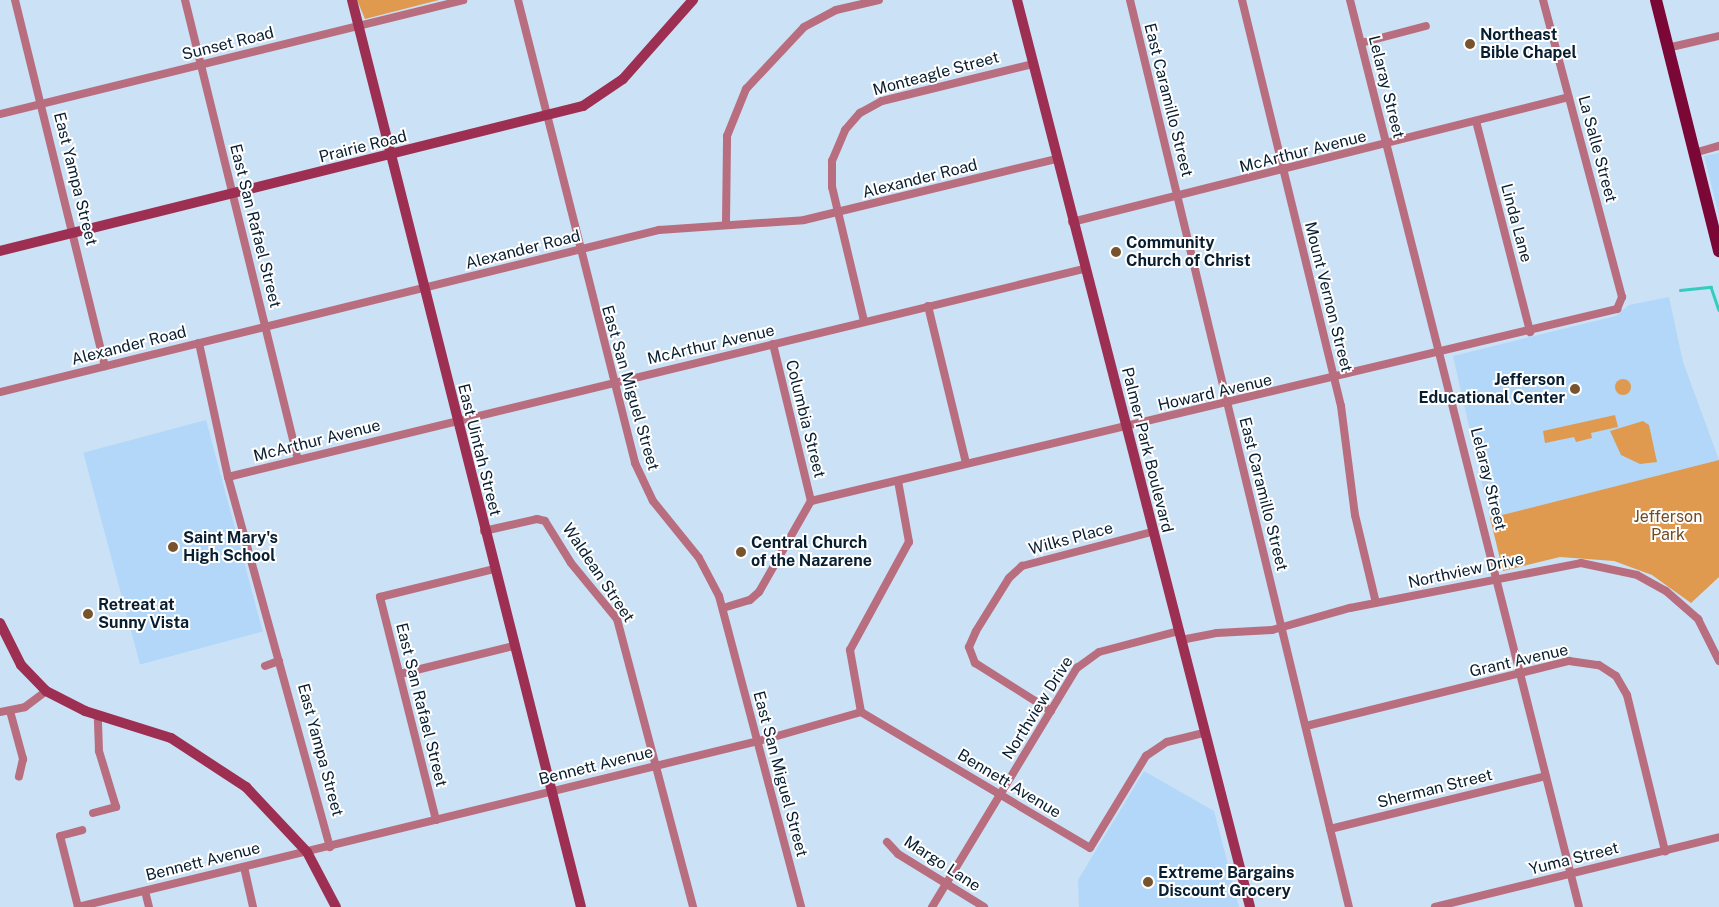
<!DOCTYPE html>
<html>
<head>
<meta charset="utf-8">
<style>
  body { margin:0 }
  #map { position:relative; width:1719px; height:907px; overflow:hidden; background:#cbe1f5; font-family:"Public Sans",sans-serif }
  div>[style] { position:absolute }
  .built>* { inset:0; background:#b2d7f8; transform-origin:0 0 }
  .green>* { inset:0; background:#e09a4f }
  .round { border-radius:50% }
  .stream>* { height:2.5px; margin:-1.25px; padding:0 1.25px; transform-origin:1.25px; border-radius:1.25px; background:#34ccbe }
  .street>* { height:8px; margin:-4px; padding:0 4px; transform-origin:4px; border-radius:4px; background:#b86e7f }
  .secondary>* { height:10px; margin:-5px; padding:0 5px; transform-origin:5px; border-radius:5px; background:#9d3052 }
  .primary>* { height:12px; margin:-6px; padding:0 6px; transform-origin:6px; border-radius:6px; background:#7b0737 }
  .dots>* { width:14px; height:14px; translate:-50% -50%; box-sizing:border-box; border:2px solid #fff; border-radius:50% }
  span { translate:-50% -50%; white-space:nowrap; text-align:center; line-height:1.15; -webkit-text-stroke:4px #fff; paint-order:stroke }
  .poi-label { font-size:16px; color:#081e31; font-weight:700 }
  .left { translate:0 -50%; text-align:left }
  .right { translate:-100% -50%; text-align:right }
  .street-label { font-size:16px; color:#081e31 }
  .park-label { font-size:16px; color:#704b24 }
</style>
</head>
<body>
<div id="map">
  <div class="built">
    <div style="clip-path:polygon(1719px 153px,1719px 215px,1704px 156px)"></div>
    <div style="clip-path:polygon(1669px 297px,1683px 362px,1719px 460px,1490px 518px,1453px 356px,1616px 316px,1629px 305px)"></div>
    <div style="left:206px;top:420px;width:219px;height:127px;rotate:75deg"></div>
    <div style="clip-path:polygon(1144px 771px,1214px 811px,1239px 907px,1079px 907px,1078px 880px)"></div>
  </div>
  <div class="green">
    <div style="clip-path:polygon(357px 0,439px 0,365px 19px)"></div>
    <div class="round" style="left:1615px;top:379px;width:16px;height:16px"></div>
    <div style="clip-path:polygon(1615px 415px,1618px 427px,1591px 433px,1592px 438px,1576px 442px,1574px 437px,1545px 443px,1543px 431px)"></div>
    <div style="clip-path:polygon(1643px 421px,1649px 425px,1657px 462px,1640px 464px,1621px 455px,1610px 431px)"></div>
    <div style="clip-path:polygon(1719px 460px,1719px 577px,1691px 603px,1652px 575px,1614px 561px,1560px 557px,1503px 571px,1490px 518px)"></div>
  </div>
  <div class="stream">
    <div style="left:1680px;top:290px;width:31px;rotate:-6deg"></div>
    <div style="left:1711px;top:287px;width:24px;rotate:71deg"></div>
  </div>
  <div class="street">
    <div style="left:15px;top:0;width:377px;rotate:76.2deg"></div>
    <div style="left:185px;top:0;width:473px;rotate:76.2deg"></div>
    <div style="left:518px;top:0;width:478px;rotate:75.8deg"></div>
    <div style="left:635px;top:463px;width:42px;rotate:64.7deg"></div>
    <div style="left:653px;top:501px;width:73px;rotate:51.1deg"></div>
    <div style="left:699px;top:558px;width:43px;rotate:62.2deg"></div>
    <div style="left:719px;top:596px;width:322px;rotate:75.2deg"></div>
    <div style="left:1130px;top:0;width:933px;rotate:76.43deg"></div>
    <div style="left:1242px;top:0;width:418px;rotate:76.3deg"></div>
    <div style="left:1341px;top:406px;width:110px;rotate:82.7deg"></div>
    <div style="left:1355px;top:515px;width:90px;rotate:76.6deg"></div>
    <div style="left:1350px;top:0;width:935px;rotate:75.83deg"></div>
    <div style="left:1361px;top:43px;width:67px;rotate:-14.7deg"></div>
    <div style="left:1667px;top:48px;width:53px;rotate:-13deg"></div>
    <div style="left:0;top:114px;width:477px;rotate:-13.8deg"></div>
    <div style="left:1476px;top:121px;width:218px;rotate:75.6deg"></div>
    <div style="left:1694px;top:153px;width:26px;rotate:-16deg"></div>
    <div style="left:1072px;top:222px;width:512px;rotate:-14.12deg"></div>
    <div style="left:726px;top:223px;width:87px;rotate:-89.3deg"></div>
    <div style="left:727px;top:136px;width:51px;rotate:-68deg"></div>
    <div style="left:746px;top:89px;width:85px;rotate:-46.9deg"></div>
    <div style="left:804px;top:27px;width:36px;rotate:-28deg"></div>
    <div style="left:836px;top:10px;width:44px;rotate:-13.1deg"></div>
    <div style="left:928px;top:306px;width:162px;rotate:76.4deg"></div>
    <div style="left:864px;top:321px;width:138px;rotate:-103.4deg"></div>
    <div style="left:832px;top:187px;width:26px;rotate:-90deg"></div>
    <div style="left:832px;top:161px;width:34px;rotate:-67deg"></div>
    <div style="left:845px;top:130px;width:23px;rotate:-49deg"></div>
    <div style="left:860px;top:113px;width:25px;rotate:-29deg"></div>
    <div style="left:882px;top:101px;width:155px;rotate:-13.8deg"></div>
    <div style="left:199px;top:343px;width:137px;rotate:77.8deg"></div>
    <div style="left:228px;top:477px;width:384px;rotate:74.6deg"></div>
    <div style="left:773px;top:344px;width:162px;rotate:76.4deg"></div>
    <div style="left:0;top:392px;width:679px;rotate:-13.81deg"></div>
    <div style="left:659px;top:230px;width:145px;rotate:-3.9deg"></div>
    <div style="left:804px;top:220px;width:259px;rotate:-13.6deg"></div>
    <div style="left:228px;top:477px;width:881px;rotate:-13.66deg"></div>
    <div style="left:484px;top:531px;width:54px;rotate:-12.8deg"></div>
    <div style="left:537px;top:519px;width:8px;rotate:14deg"></div>
    <div style="left:545px;top:521px;width:49px;rotate:58.2deg"></div>
    <div style="left:571px;top:563px;width:72px;rotate:50.6deg"></div>
    <div style="left:617px;top:619px;width:298px;rotate:75.2deg"></div>
    <div style="left:723px;top:608px;width:28px;rotate:-17deg"></div>
    <div style="left:750px;top:600px;width:12px;rotate:-42deg"></div>
    <div style="left:759px;top:592px;width:105px;rotate:-60.3deg"></div>
    <div style="left:811px;top:501px;width:829px;rotate:-13.4deg"></div>
    <div style="left:1617px;top:309px;width:13px;rotate:-67deg"></div>
    <div style="left:1622px;top:297px;width:307px;rotate:-104.9deg"></div>
    <div style="left:1181px;top:640px;width:37px;rotate:-11deg"></div>
    <div style="left:1217px;top:633px;width:55px;rotate:-3.1deg"></div>
    <div style="left:1272px;top:630px;width:81px;rotate:-15.8deg"></div>
    <div style="left:1350px;top:608px;width:235px;rotate:-11deg"></div>
    <div style="left:1581px;top:563px;width:57px;rotate:12.1deg"></div>
    <div style="left:1637px;top:575px;width:33px;rotate:29deg"></div>
    <div style="left:1666px;top:591px;width:43px;rotate:41.2deg"></div>
    <div style="left:1698px;top:619px;width:47px;rotate:63.4deg"></div>
    <div style="left:265px;top:666px;width:15px;rotate:-20deg"></div>
    <div style="left:400px;top:674px;width:116px;rotate:-13.9deg"></div>
    <div style="left:10px;top:711px;width:50px;rotate:74.8deg"></div>
    <div style="left:23px;top:759px;width:18px;rotate:103deg"></div>
    <div style="left:1051px;top:711px;width:90px;rotate:-147.7deg"></div>
    <div style="left:975px;top:663px;width:17px;rotate:-111deg"></div>
    <div style="left:969px;top:647px;width:17px;rotate:-66deg"></div>
    <div style="left:976px;top:631px;width:62px;rotate:-58.1deg"></div>
    <div style="left:1009px;top:578px;width:18px;rotate:-43deg"></div>
    <div style="left:1022px;top:566px;width:134px;rotate:-14.7deg"></div>
    <div style="left:0;top:712px;width:25px;rotate:-11deg"></div>
    <div style="left:25px;top:707px;width:26px;rotate:-37deg"></div>
    <div style="left:861px;top:712px;width:63px;rotate:-100.1deg"></div>
    <div style="left:850px;top:650px;width:123px;rotate:-61.4deg"></div>
    <div style="left:909px;top:542px;width:62px;rotate:-100.2deg"></div>
    <div style="left:1306px;top:726px;width:271px;rotate:-13.9deg"></div>
    <div style="left:1569px;top:661px;width:30px;rotate:8deg"></div>
    <div style="left:1599px;top:665px;width:20px;rotate:33deg"></div>
    <div style="left:1616px;top:676px;width:22px;rotate:60deg"></div>
    <div style="left:1627px;top:695px;width:161px;rotate:76.3deg"></div>
    <div style="left:93px;top:813px;width:24px;rotate:-15deg"></div>
    <div style="left:116px;top:807px;width:59px;rotate:-106.9deg"></div>
    <div style="left:99px;top:751px;width:35px;rotate:-92deg"></div>
    <div style="left:436px;top:820px;width:230px;rotate:-104.1deg"></div>
    <div style="left:380px;top:597px;width:117px;rotate:-13.8deg"></div>
    <div style="left:1330px;top:829px;width:222px;rotate:-13.8deg"></div>
    <div style="left:887px;top:842px;width:16px;rotate:47deg"></div>
    <div style="left:898px;top:854px;width:101px;rotate:31.6deg"></div>
    <div style="left:244px;top:867px;width:41px;rotate:77.3deg"></div>
    <div style="left:145px;top:891px;width:16px;rotate:76deg"></div>
    <div style="left:78px;top:907px;width:712px;rotate:-13.72deg"></div>
    <div style="left:770px;top:738px;width:95px;rotate:-15.9deg"></div>
    <div style="left:861px;top:712px;width:266px;rotate:30.7deg"></div>
    <div style="left:1090px;top:848px;width:108px;rotate:-58.7deg"></div>
    <div style="left:1146px;top:756px;width:25px;rotate:-34deg"></div>
    <div style="left:1167px;top:742px;width:38px;rotate:-14deg"></div>
    <div style="left:78px;top:907px;width:73px;rotate:-104.2deg"></div>
    <div style="left:60px;top:836px;width:23px;rotate:-15deg"></div>
    <div style="left:932px;top:907px;width:280px;rotate:-58.8deg"></div>
    <div style="left:1077px;top:668px;width:27px;rotate:-36deg"></div>
    <div style="left:1099px;top:652px;width:83px;rotate:-14.7deg"></div>
    <div style="left:1435px;top:907px;width:292px;rotate:-13.8deg"></div>
  </div>
  <div class="secondary">
    <div style="left:352px;top:0;width:935px;rotate:75.83deg"></div>
    <div style="left:1017px;top:0;width:936px;rotate:75.59deg"></div>
    <div style="left:0;top:251px;width:601px;rotate:-13.97deg"></div>
    <div style="left:583px;top:106px;width:48px;rotate:-34deg"></div>
    <div style="left:623px;top:79px;width:106px;rotate:-48.5deg"></div>
    <div style="left:0;top:623px;width:47px;rotate:63.4deg"></div>
    <div style="left:21px;top:665px;width:36px;rotate:46deg"></div>
    <div style="left:46px;top:691px;width:44px;rotate:27.1deg"></div>
    <div style="left:85px;top:711px;width:90px;rotate:17.4deg"></div>
    <div style="left:171px;top:738px;width:90px;rotate:33.2deg"></div>
    <div style="left:246px;top:787px;width:89px;rotate:46.8deg"></div>
    <div style="left:307px;top:852px;width:62px;rotate:62.2deg"></div>
  </div>
  <div class="primary">
    <div style="left:1656px;top:0;width:259px;rotate:75.9deg"></div>
  </div>
  <div class="dots">
    <div style="left:1470px;top:44px;background:#78542e"></div>
    <div style="left:1116px;top:252px;background:#78542e"></div>
    <div style="left:1575px;top:389px;background:#78542e"></div>
    <div style="left:173px;top:547px;background:#78542e"></div>
    <div style="left:741px;top:552px;background:#78542e"></div>
    <div style="left:88px;top:614px;background:#78542e"></div>
    <div style="left:1148px;top:882px;background:#78542e"></div>
  </div>
  <div class="poi-label">
    <span class="left" style="left:1480px;top:44px">Northeast<br>Bible Chapel</span>
    <span class="left" style="left:1126px;top:252px">Community<br>Church of Christ</span>
    <span class="right" style="left:1565px;top:389px">Jefferson<br>Educational Center</span>
    <span class="left" style="left:183px;top:547px">Saint Mary's<br>High School</span>
    <span class="left" style="left:751px;top:552px">Central Church<br>of the Nazarene</span>
    <span class="left" style="left:98px;top:614px">Retreat at<br>Sunny Vista</span>
    <span class="left" style="left:1158px;top:882px">Extreme Bargains<br>Discount Grocery</span>
  </div>
  <div class="street-label">
    <span style="left:228px;top:44px;rotate:-14deg">Sunset Road</span>
    <span style="left:936px;top:74px;rotate:-15deg">Monteagle Street</span>
    <span style="left:1386px;top:87px;rotate:76deg">Lelaray Street</span>
    <span style="left:1168px;top:100px;rotate:76deg">East Caramillo Street</span>
    <span style="left:363px;top:147px;rotate:-14deg">Prairie Road</span>
    <span style="left:1597px;top:149px;rotate:75deg">La Salle Street</span>
    <span style="left:1303px;top:152px;rotate:-14deg">McArthur Avenue</span>
    <span style="left:75px;top:179px;rotate:76deg">East Yampa Street</span>
    <span style="left:920px;top:179px;rotate:-14deg">Alexander Road</span>
    <span style="left:1516px;top:223px;rotate:75deg">Linda Lane</span>
    <span style="left:255px;top:226px;rotate:76deg">East San Rafael Street</span>
    <span style="left:523px;top:250px;rotate:-14deg">Alexander Road</span>
    <span style="left:1328px;top:297px;rotate:76deg">Mount Vernon Street</span>
    <span style="left:711px;top:345px;rotate:-13deg">McArthur Avenue</span>
    <span style="left:129px;top:346px;rotate:-14deg">Alexander Road</span>
    <span style="left:630px;top:388px;rotate:74deg">East San Miguel Street</span>
    <span style="left:1215px;top:393px;rotate:-13deg">Howard Avenue</span>
    <span style="left:805px;top:419px;rotate:76deg">Columbia Street</span>
    <span style="left:317px;top:441px;rotate:-14deg">McArthur Avenue</span>
    <span style="left:479px;top:450px;rotate:76deg">East Uintah Street</span>
    <span style="left:1147px;top:450px;rotate:76deg">Palmer Park Boulevard</span>
    <span style="left:1488px;top:479px;rotate:76deg">Lelaray Street</span>
    <span style="left:1263px;top:494px;rotate:76deg">East Caramillo Street</span>
    <span style="left:1071px;top:539px;rotate:-15deg">Wilks Place</span>
    <span style="left:1466px;top:571px;rotate:-12deg">Northview Drive</span>
    <span style="left:598px;top:573px;rotate:56deg">Waldean Street</span>
    <span style="left:1519px;top:661px;rotate:-13deg">Grant Avenue</span>
    <span style="left:421px;top:705px;rotate:76deg">East San Rafael Street</span>
    <span style="left:1038px;top:708px;rotate:-58deg">Northview Drive</span>
    <span style="left:320px;top:750px;rotate:75deg">East Yampa Street</span>
    <span style="left:596px;top:766px;rotate:-14deg">Bennett Avenue</span>
    <span style="left:780px;top:774px;rotate:75deg">East San Miguel Street</span>
    <span style="left:1009px;top:784px;rotate:31deg">Bennett Avenue</span>
    <span style="left:1435px;top:789px;rotate:-14deg">Sherman Street</span>
    <span style="left:1574px;top:859px;rotate:-14deg">Yuma Street</span>
    <span style="left:203px;top:862px;rotate:-14deg">Bennett Avenue</span>
    <span style="left:942px;top:864px;rotate:33deg">Margo Lane</span>
  </div>
  <div class="park-label">
    <span style="left:1668px;top:526px">Jefferson<br>Park</span>
  </div>
</div>
</body>
</html>
